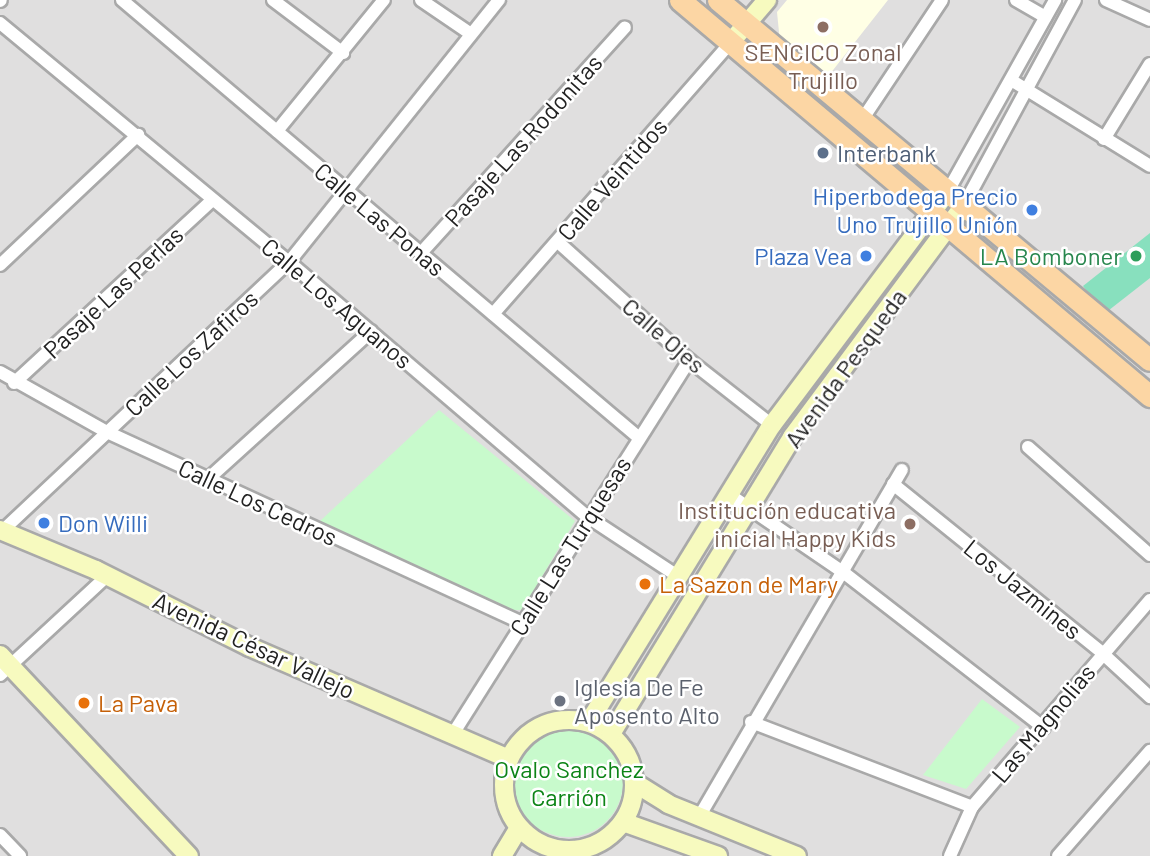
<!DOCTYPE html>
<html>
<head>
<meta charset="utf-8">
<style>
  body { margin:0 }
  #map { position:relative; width:1150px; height:856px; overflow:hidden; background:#f2efe9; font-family:Barlow,sans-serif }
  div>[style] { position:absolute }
  .residential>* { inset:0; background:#e0dfdf; transform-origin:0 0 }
  .education>* { inset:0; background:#ffffe5 }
  .park>* { inset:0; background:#c8facc }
  .round { border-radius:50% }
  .pitch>* { inset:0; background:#88e0be }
  .roads { filter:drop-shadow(2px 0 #a9a9a9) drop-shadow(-2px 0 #a9a9a9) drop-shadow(0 2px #a9a9a9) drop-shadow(0 -2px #a9a9a9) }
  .street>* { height:12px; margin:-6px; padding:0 6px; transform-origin:6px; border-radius:6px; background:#fff }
  .secondary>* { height:18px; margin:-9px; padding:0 9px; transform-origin:9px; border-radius:9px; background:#f7fabf }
  .secondary>.ring { margin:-9px; padding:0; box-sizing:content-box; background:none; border:18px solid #f7fabf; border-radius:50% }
  .primary>* { height:21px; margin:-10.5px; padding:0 10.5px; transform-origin:10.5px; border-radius:10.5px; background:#fcd6a4 }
  .dots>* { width:19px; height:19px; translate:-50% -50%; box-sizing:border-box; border:4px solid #fff; border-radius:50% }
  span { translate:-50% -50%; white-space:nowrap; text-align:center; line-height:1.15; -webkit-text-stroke:5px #fff; paint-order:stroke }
  .education-label { font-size:24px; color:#785e54 }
  .right { translate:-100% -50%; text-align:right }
  .street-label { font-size:24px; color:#222 }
  .service-label { font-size:24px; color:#4e5e75 }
  .left { translate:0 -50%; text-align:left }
  .shop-label { font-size:24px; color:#366cbe }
  .leisure-label { font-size:24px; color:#27864d }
  .food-label { font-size:24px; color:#c56008 }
  .worship-label { font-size:24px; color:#5b616d }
  .park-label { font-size:24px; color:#0c8416 }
</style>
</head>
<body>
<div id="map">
  <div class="residential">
    <div style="left:0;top:0;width:1150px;height:856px"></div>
  </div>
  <div class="education">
    <div style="clip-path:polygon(787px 0,888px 0,826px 79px,780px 42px,777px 12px)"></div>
  </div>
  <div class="park">
    <div style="clip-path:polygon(439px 410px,575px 521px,522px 610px,511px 610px,319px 522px)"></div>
    <div style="clip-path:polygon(982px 699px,1020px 727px,966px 789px,923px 775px)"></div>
    <div class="round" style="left:513px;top:727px;width:110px;height:110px"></div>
  </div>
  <div class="pitch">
    <div style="clip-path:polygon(1150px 233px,1150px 278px,1104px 314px,1083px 286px)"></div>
  </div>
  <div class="roads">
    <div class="street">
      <div style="left:122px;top:0;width:676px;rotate:40.26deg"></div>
      <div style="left:273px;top:0;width:88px;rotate:37.1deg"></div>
      <div style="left:421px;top:0;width:60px;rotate:34.2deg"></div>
      <div style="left:1016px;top:0;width:34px;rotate:30deg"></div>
      <div style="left:1106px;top:0;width:48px;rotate:24.4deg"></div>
      <div style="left:0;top:1px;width:1px;rotate:-45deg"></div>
      <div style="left:0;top:23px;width:375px;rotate:39.6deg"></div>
      <div style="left:289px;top:262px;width:393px;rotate:40.5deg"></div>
      <div style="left:588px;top:517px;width:109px;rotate:33.4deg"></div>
      <div style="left:1011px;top:80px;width:163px;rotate:31.7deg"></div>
      <div style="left:862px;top:120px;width:144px;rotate:-56.3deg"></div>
      <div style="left:277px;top:131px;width:169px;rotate:-50.8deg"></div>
      <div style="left:1104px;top:139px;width:88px;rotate:-58.5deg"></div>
      <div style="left:948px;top:191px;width:219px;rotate:-60.7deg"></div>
      <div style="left:964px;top:205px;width:233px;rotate:-61.6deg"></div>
      <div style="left:558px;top:242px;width:176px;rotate:42deg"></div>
      <div style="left:689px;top:360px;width:105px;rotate:38.1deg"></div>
      <div style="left:421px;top:253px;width:304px;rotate:-47.9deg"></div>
      <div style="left:0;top:265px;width:190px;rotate:-43.3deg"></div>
      <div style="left:493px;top:314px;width:360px;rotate:-48.8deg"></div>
      <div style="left:0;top:372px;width:123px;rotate:29.3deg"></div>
      <div style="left:107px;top:432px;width:457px;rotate:24.7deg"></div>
      <div style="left:14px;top:383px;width:270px;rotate:-42.7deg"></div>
      <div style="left:1028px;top:447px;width:163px;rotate:41.5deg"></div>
      <div style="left:208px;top:479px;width:220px;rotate:-42.2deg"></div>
      <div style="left:893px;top:484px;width:267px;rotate:38.9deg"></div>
      <div style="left:1101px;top:652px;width:67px;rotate:42.6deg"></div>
      <div style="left:730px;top:495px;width:137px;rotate:34.3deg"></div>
      <div style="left:843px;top:572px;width:254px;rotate:37.8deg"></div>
      <div style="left:0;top:533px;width:396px;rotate:-43.2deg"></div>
      <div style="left:289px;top:262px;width:336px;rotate:-51.3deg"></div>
      <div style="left:0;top:675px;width:146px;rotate:-42.8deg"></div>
      <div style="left:751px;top:722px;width:237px;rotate:21deg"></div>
      <div style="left:453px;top:734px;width:442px;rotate:-57.7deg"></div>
      <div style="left:699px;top:817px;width:402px;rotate:-59.7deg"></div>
      <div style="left:0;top:835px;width:29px;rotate:46deg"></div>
      <div style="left:950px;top:856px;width:54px;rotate:-65.8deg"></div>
      <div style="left:972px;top:807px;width:273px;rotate:-49.3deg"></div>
      <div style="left:1058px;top:856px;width:140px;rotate:-48.8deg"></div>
    </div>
    <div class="secondary">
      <div style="left:730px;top:43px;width:57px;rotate:-49.3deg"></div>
      <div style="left:0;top:530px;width:104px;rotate:22.6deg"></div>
      <div style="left:96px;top:570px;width:172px;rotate:26.6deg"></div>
      <div style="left:250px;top:647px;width:282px;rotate:23.4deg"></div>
      <div style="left:0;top:655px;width:276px;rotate:46.8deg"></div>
      <div class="ring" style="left:504px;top:720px;width:112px;height:112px"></div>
      <div style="left:589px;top:722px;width:349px;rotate:-58.4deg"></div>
      <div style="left:772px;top:425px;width:293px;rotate:-53.1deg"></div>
      <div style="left:611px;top:734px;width:348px;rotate:-58.6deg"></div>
      <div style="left:792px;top:437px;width:289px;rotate:-53.4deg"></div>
      <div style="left:635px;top:783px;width:39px;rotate:32deg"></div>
      <div style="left:668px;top:804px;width:139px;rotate:22deg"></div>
      <div style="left:623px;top:822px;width:101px;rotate:19.7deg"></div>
      <div style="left:502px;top:856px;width:33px;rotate:-59deg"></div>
    </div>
    <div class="primary">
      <div style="left:680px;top:0;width:615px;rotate:40.12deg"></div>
      <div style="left:718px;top:0;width:562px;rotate:39.81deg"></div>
    </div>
  </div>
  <div class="dots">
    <div style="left:823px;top:27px;background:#8d6e63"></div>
    <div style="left:823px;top:153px;background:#5c6f8a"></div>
    <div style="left:1032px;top:210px;background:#3f7fe0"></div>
    <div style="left:866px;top:256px;background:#3f7fe0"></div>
    <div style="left:1136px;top:256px;background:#2e9e5b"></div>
    <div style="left:44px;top:523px;background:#3f7fe0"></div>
    <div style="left:910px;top:524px;background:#8d6e63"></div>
    <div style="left:645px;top:584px;background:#e8710a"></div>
    <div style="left:560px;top:701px;background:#6b7280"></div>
    <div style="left:84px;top:703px;background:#e8710a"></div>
  </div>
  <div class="education-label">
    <span style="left:823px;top:66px">SENCICO Zonal<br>Trujillo</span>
    <span class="right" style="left:896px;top:524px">Institución educativa<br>inicial Happy Kids</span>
  </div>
  <div class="street-label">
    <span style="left:523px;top:140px;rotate:-48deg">Pasaje Las Rodonitas</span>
    <span style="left:612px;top:179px;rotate:-49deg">Calle Veintidos</span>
    <span style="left:380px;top:219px;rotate:40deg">Calle Las Ponas</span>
    <span style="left:113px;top:292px;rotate:-43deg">Pasaje Las Perlas</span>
    <span style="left:337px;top:303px;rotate:40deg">Calle Los Aguanos</span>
    <span style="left:664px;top:335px;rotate:41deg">Calle Ojes</span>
    <span style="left:191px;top:353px;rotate:-43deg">Calle Los Zafiros</span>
    <span style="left:845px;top:368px;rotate:-54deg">Avenida Pesqueda</span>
    <span style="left:258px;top:502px;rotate:25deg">Calle Los Cedros</span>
    <span style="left:570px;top:546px;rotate:-58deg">Calle Las Turquesas</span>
    <span style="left:1023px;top:589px;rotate:39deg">Los Jazmines</span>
    <span style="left:254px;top:645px;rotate:25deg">Avenida César Vallejo</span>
    <span style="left:1043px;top:723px;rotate:-50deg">Las Magnolias</span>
  </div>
  <div class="service-label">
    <span class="left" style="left:837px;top:153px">Interbank</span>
  </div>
  <div class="shop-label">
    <span class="right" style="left:1018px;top:210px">Hiperbodega Precio<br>Uno Trujillo Unión</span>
    <span class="right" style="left:852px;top:256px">Plaza Vea</span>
    <span class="left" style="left:58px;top:523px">Don Willi</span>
  </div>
  <div class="leisure-label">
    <span class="right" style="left:1122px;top:256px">LA Bomboner</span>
  </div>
  <div class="food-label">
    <span class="left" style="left:659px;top:584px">La Sazon de Mary</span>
    <span class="left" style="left:98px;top:703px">La Pava</span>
  </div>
  <div class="worship-label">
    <span class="left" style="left:574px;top:701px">Iglesia De Fe<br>Aposento Alto</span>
  </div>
  <div class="park-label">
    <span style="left:569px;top:783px">Ovalo Sanchez<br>Carrión</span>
  </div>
</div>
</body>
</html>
